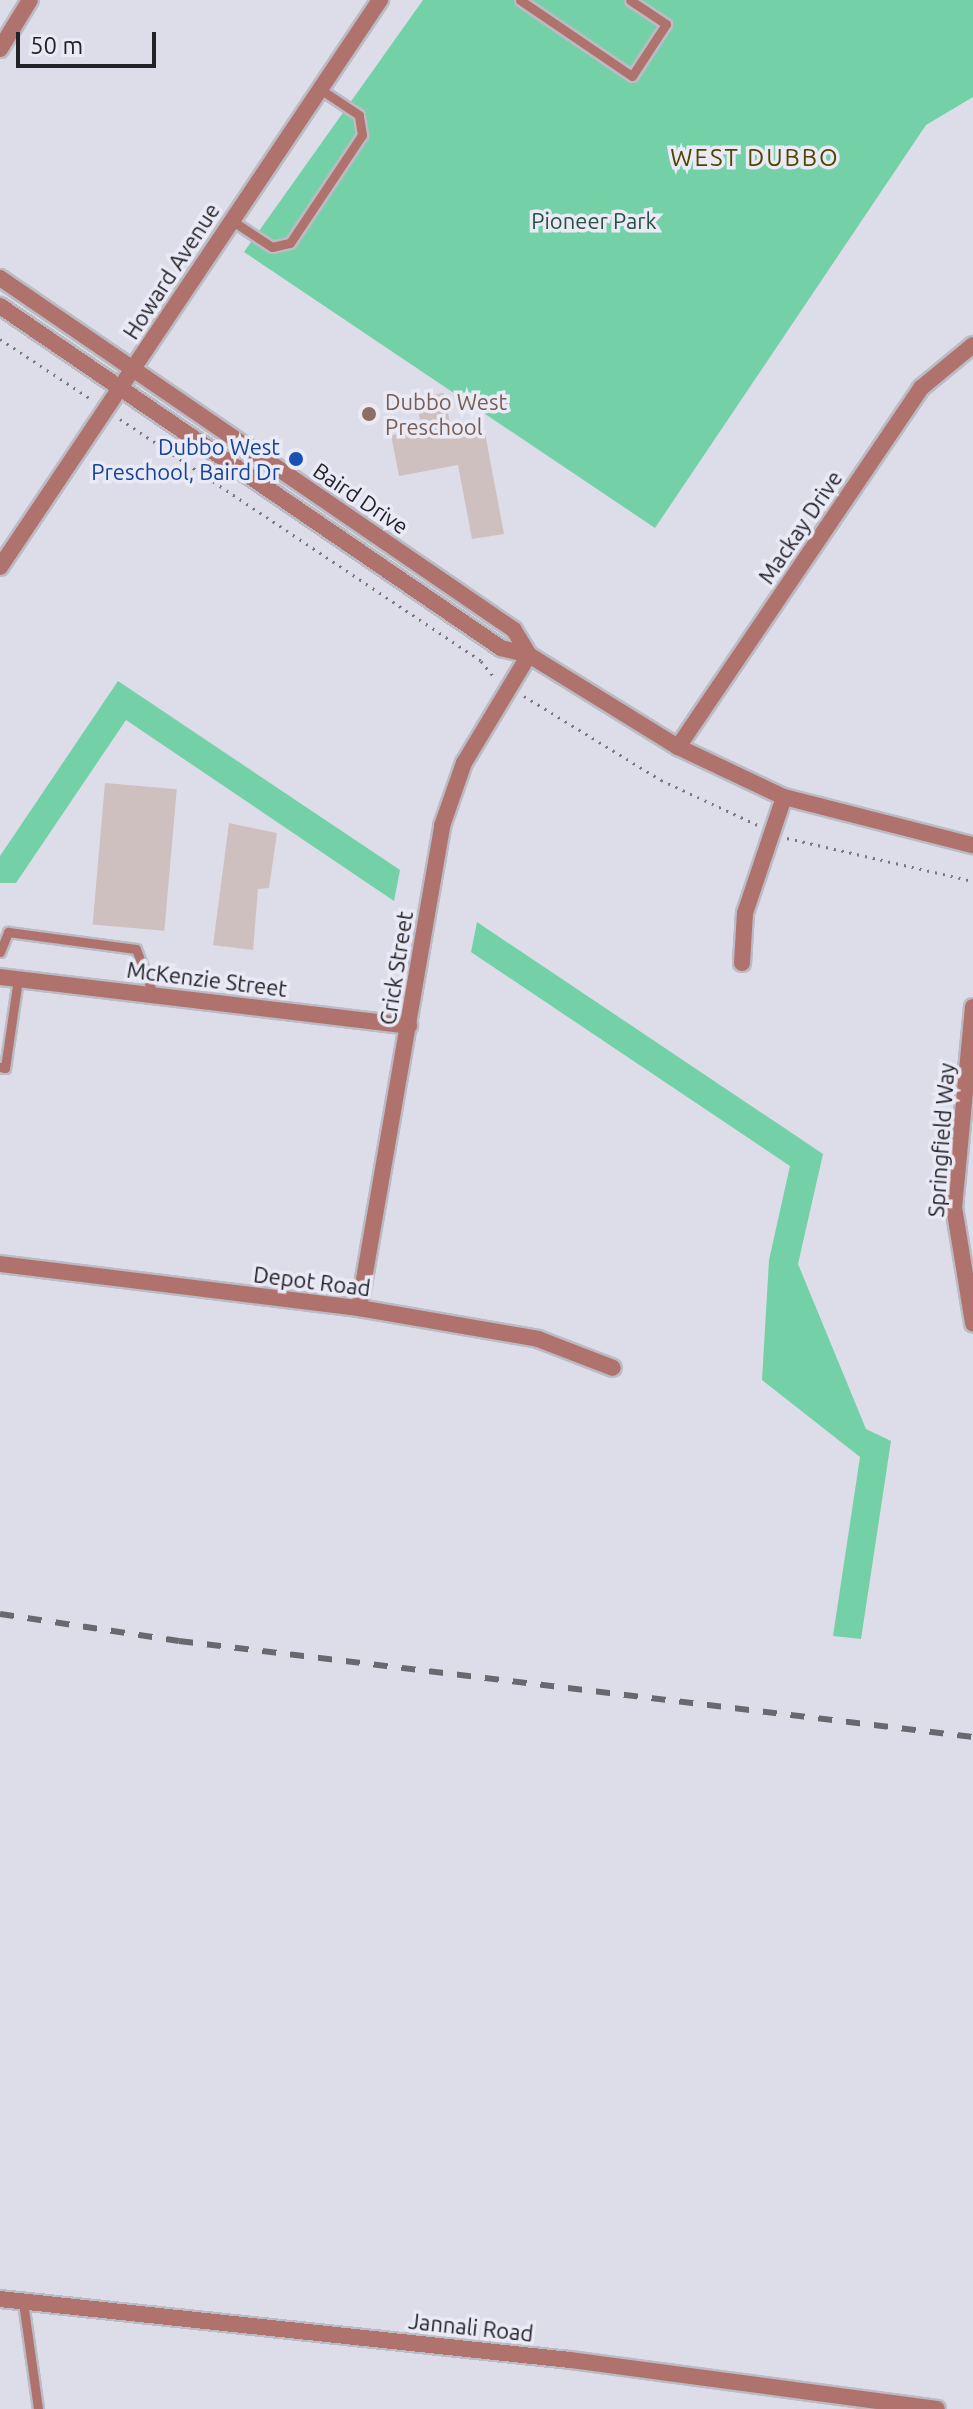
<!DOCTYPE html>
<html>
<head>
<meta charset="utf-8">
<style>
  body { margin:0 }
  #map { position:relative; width:973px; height:2409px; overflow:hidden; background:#dcdde8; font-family:Ubuntu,sans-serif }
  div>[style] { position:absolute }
  .green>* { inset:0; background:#74d1a7 }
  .building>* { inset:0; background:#cec0be; transform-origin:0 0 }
  .path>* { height:3px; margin-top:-1.5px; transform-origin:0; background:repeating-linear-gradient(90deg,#787980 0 2px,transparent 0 8px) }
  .roads { filter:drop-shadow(2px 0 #bbbbc5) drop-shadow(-2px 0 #bbbbc5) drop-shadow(0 2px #bbbbc5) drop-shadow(0 -2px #bbbbc5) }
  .service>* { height:9px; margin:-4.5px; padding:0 4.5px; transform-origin:4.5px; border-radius:4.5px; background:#b0726c }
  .minor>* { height:16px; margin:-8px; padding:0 8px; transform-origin:8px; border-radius:8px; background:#b0726c }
  .tertiary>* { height:16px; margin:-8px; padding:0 8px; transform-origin:8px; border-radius:8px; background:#b0726c }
  .rail>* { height:6px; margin-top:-3px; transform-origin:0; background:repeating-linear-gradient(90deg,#68686f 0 14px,transparent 0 28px) }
  .dots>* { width:22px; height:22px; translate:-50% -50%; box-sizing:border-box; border:4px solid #e9eaf6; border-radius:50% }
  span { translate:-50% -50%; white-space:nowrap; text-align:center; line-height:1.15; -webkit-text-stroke:7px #e9eaf6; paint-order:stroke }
  .park-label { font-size:22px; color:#26513e }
  .street-label { font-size:22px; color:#222226 }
  .education-label { font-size:22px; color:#785e54 }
  .left { translate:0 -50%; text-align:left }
  .transit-label { font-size:22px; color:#164399 }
  .right { translate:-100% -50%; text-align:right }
  .neighbourhood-label { font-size:24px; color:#4f4501; letter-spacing:2px }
  .scale { position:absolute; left:16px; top:32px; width:140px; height:36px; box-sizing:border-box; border:4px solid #222226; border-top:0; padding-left:10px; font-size:24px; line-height:28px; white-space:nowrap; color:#222226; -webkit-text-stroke:6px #e9eaf6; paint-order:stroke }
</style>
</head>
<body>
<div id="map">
  <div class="green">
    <div style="clip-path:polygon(423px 0,973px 0,973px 97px,926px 125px,655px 528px,244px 252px)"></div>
    <div style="clip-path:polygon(118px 681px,400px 870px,394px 901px,126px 720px,16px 883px,0 883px,0 856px)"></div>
    <div style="clip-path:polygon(477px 922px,823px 1154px,798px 1264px,866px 1429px,891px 1441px,861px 1639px,833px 1636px,860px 1457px,762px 1380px,769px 1260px,790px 1166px,471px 952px)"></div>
  </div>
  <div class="building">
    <div style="clip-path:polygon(444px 393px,453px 439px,485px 433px,504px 534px,472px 539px,458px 465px,399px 476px,391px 435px,422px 430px,416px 398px)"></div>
    <div style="left:105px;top:783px;width:72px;height:142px;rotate:5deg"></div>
    <div style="clip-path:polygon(229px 823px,277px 833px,269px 888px,258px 889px,253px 950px,213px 945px)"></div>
  </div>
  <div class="path">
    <div style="left:0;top:339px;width:109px;rotate:33.4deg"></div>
    <div style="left:120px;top:419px;width:435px;rotate:33.8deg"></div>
    <div style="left:481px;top:661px;width:21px;rotate:51deg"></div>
    <div style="left:524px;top:696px;width:161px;rotate:31.5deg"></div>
    <div style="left:661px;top:780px;width:107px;rotate:24.9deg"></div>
    <div style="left:787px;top:838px;width:191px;rotate:13deg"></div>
  </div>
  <div class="roads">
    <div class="service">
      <div style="left:520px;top:0;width:135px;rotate:34.2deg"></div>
      <div style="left:632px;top:76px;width:62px;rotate:-56.8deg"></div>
      <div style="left:666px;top:24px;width:43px;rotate:-146.3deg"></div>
      <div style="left:231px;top:220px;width:49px;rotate:33.4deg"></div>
      <div style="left:272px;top:247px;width:18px;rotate:-13deg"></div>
      <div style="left:290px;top:243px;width:130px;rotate:-56.3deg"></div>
      <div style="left:362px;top:135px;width:20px;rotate:-99deg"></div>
      <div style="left:359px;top:115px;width:47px;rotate:-146.3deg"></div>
      <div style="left:0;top:952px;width:22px;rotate:-68deg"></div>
      <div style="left:8px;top:932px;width:129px;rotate:7.6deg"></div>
      <div style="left:136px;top:949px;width:48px;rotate:69.3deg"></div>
      <div style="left:0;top:1067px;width:5px;rotate:11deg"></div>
      <div style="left:5px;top:1068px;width:90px;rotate:-81.7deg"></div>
      <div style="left:23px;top:2302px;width:108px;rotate:82deg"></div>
    </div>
    <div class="minor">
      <div style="left:0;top:49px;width:57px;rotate:-58.5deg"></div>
      <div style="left:0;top:567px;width:683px;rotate:-56.17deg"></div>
      <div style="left:678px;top:747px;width:434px;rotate:-55.9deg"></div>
      <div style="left:921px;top:388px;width:67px;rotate:-39.6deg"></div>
      <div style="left:742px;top:963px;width:50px;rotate:-86.6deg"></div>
      <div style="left:745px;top:913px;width:122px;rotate:-71.4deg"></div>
      <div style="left:0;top:977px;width:412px;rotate:6.8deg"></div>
      <div style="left:973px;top:1007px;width:201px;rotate:95.4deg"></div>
      <div style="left:954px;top:1207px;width:118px;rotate:80.7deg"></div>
      <div style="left:0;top:1264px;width:362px;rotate:7deg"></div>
      <div style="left:359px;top:1308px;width:182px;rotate:9.8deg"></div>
      <div style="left:538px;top:1339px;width:80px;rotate:21.1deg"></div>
      <div style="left:359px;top:1308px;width:489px;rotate:-80.2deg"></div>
      <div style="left:442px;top:826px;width:67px;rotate:-70.8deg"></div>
      <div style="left:464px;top:763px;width:126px;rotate:-59deg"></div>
      <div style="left:0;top:2299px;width:573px;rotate:6.11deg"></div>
      <div style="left:570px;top:2360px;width:370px;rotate:7.6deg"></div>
    </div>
    <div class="tertiary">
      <div style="left:0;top:278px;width:623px;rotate:34.4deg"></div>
      <div style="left:514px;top:630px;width:29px;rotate:59deg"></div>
      <div style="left:0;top:306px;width:607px;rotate:34.32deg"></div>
      <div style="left:501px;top:648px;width:29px;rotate:14deg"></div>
      <div style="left:529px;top:655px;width:175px;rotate:31.7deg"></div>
      <div style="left:678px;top:747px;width:117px;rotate:25.3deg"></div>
      <div style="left:784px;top:797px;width:195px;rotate:14.3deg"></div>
    </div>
  </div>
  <div class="rail">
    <div style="left:0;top:1614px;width:181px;rotate:8.6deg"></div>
    <div style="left:179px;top:1641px;width:800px;rotate:6.89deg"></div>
  </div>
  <div class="dots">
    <div style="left:369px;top:414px;background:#8d6e63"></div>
    <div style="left:296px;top:459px;background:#1a4fb4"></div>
  </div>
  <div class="park-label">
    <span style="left:594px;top:221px">Pioneer Park</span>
  </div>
  <div class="street-label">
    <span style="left:171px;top:271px;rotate:-57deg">Howard Avenue</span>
    <span style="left:361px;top:498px;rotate:34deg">Baird Drive</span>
    <span style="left:800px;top:527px;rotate:-56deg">Mackay Drive</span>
    <span style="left:396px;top:968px;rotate:-81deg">Crick Street</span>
    <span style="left:207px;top:979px;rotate:7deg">McKenzie Street</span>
    <span style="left:941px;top:1140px;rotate:-86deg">Springfield Way</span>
    <span style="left:312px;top:1281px;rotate:7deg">Depot Road</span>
    <span style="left:471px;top:2327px;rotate:6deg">Jannali Road</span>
  </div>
  <div class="education-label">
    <span class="left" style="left:385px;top:414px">Dubbo West<br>Preschool</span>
  </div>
  <div class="transit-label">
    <span class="right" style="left:280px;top:459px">Dubbo West<br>Preschool, Baird Dr</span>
  </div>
  <div class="neighbourhood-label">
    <span style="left:755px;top:158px">WEST DUBBO</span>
  </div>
  <div class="scale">50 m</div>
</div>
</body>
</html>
